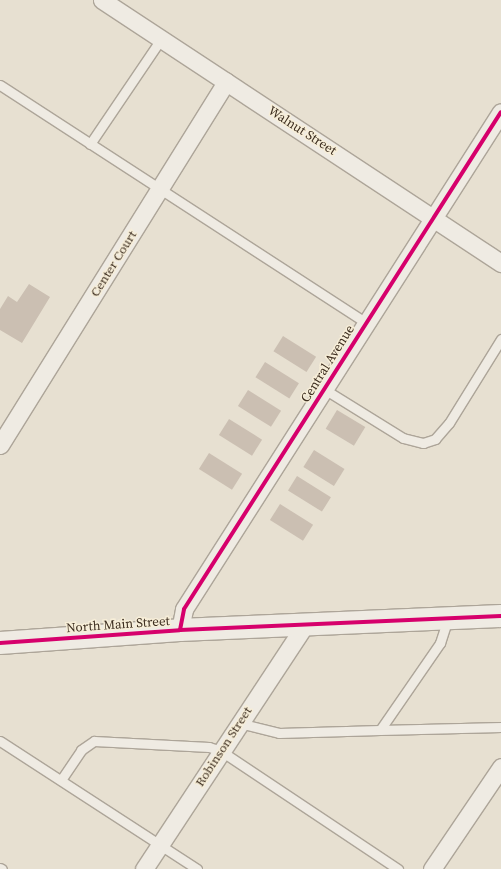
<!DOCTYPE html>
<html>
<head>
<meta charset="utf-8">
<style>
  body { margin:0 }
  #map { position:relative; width:501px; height:869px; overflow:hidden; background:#e7e0d1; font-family:"Source Serif 4",serif }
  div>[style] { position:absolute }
  .building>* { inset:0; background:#cbbfb2; transform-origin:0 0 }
  .roads { filter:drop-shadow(1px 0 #ada599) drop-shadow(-1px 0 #ada599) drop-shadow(0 1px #ada599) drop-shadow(0 -1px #ada599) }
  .lane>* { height:9px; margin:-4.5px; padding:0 4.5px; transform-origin:4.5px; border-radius:4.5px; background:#efebe3 }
  .street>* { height:17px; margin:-8.5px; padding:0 8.5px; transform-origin:8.5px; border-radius:8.5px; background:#efebe3 }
  .secondary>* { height:22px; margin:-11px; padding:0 11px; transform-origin:11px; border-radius:11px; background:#efebe3 }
  .cycleway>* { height:4px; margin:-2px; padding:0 2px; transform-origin:2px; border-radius:2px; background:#d6006c }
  span { translate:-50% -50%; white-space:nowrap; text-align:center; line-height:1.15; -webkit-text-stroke:3px #f7eed8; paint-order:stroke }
  .street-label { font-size:13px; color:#3d2e20 }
</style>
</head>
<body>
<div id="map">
  <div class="building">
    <div style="clip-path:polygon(29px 284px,50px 297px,22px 343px,0 330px,0 309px,8px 296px,17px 302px)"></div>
    <div style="left:283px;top:336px;width:39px;height:18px;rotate:32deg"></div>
    <div style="left:265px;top:362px;width:40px;height:18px;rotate:32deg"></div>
    <div style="left:248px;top:390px;width:39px;height:19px;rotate:32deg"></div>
    <div style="left:337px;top:410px;width:33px;height:22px;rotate:31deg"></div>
    <div style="left:229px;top:419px;width:39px;height:19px;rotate:32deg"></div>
    <div style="left:314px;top:450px;width:36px;height:20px;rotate:32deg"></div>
    <div style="left:209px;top:453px;width:39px;height:19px;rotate:32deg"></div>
    <div style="left:297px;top:476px;width:40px;height:17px;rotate:32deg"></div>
    <div style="left:280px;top:504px;width:39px;height:19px;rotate:32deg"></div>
  </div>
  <div class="roads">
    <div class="lane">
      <div style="left:0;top:85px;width:437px;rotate:33deg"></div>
      <div style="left:90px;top:144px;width:127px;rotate:-55.9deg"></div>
      <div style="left:324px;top:389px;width:93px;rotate:31.8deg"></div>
      <div style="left:403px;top:438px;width:21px;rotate:14deg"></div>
      <div style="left:423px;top:443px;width:13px;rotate:-18deg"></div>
      <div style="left:435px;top:439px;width:21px;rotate:-49deg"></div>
      <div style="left:449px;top:423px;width:99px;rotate:-58.2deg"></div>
      <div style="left:239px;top:723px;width:41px;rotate:14deg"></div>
      <div style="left:279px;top:733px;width:101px;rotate:-1.7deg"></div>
      <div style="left:380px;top:730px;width:106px;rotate:-55.4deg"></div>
      <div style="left:440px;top:643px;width:25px;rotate:-72deg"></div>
      <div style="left:380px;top:730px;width:121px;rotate:-1.4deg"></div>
      <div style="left:0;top:741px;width:235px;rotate:33deg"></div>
      <div style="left:61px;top:780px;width:36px;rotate:-56deg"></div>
      <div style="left:81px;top:750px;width:16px;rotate:-35deg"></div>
      <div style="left:94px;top:741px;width:115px;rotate:3deg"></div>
      <div style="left:209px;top:747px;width:13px;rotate:18deg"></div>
      <div style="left:221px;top:751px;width:213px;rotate:33.7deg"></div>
      <div style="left:0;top:868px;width:2px;rotate:27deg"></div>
    </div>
    <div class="street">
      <div style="left:102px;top:0;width:478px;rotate:33.4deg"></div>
      <div style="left:0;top:445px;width:428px;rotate:-58.1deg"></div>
      <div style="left:180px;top:630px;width:21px;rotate:-79deg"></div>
      <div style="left:184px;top:609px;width:589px;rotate:-57.47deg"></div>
      <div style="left:144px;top:869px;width:291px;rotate:-56.6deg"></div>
      <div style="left:432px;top:869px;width:123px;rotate:-55.9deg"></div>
    </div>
    <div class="secondary">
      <div style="left:0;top:643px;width:180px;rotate:-4.1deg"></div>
      <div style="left:180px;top:630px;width:321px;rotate:-2.5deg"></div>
    </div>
  </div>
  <div class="cycleway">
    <div style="left:180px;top:630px;width:21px;rotate:-79deg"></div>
    <div style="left:184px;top:609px;width:589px;rotate:-57.47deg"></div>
    <div style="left:0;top:643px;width:180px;rotate:-4.1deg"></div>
    <div style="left:180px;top:630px;width:321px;rotate:-2.5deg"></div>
  </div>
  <div class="street-label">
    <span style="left:302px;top:131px;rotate:33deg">Walnut Street</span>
    <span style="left:114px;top:264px;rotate:-58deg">Center Court</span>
    <span style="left:328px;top:364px;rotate:-58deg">Central Avenue</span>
    <span style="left:118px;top:625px;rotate:-4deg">North Main Street</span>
    <span style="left:224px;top:747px;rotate:-57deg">Robinson Street</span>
  </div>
</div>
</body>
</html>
